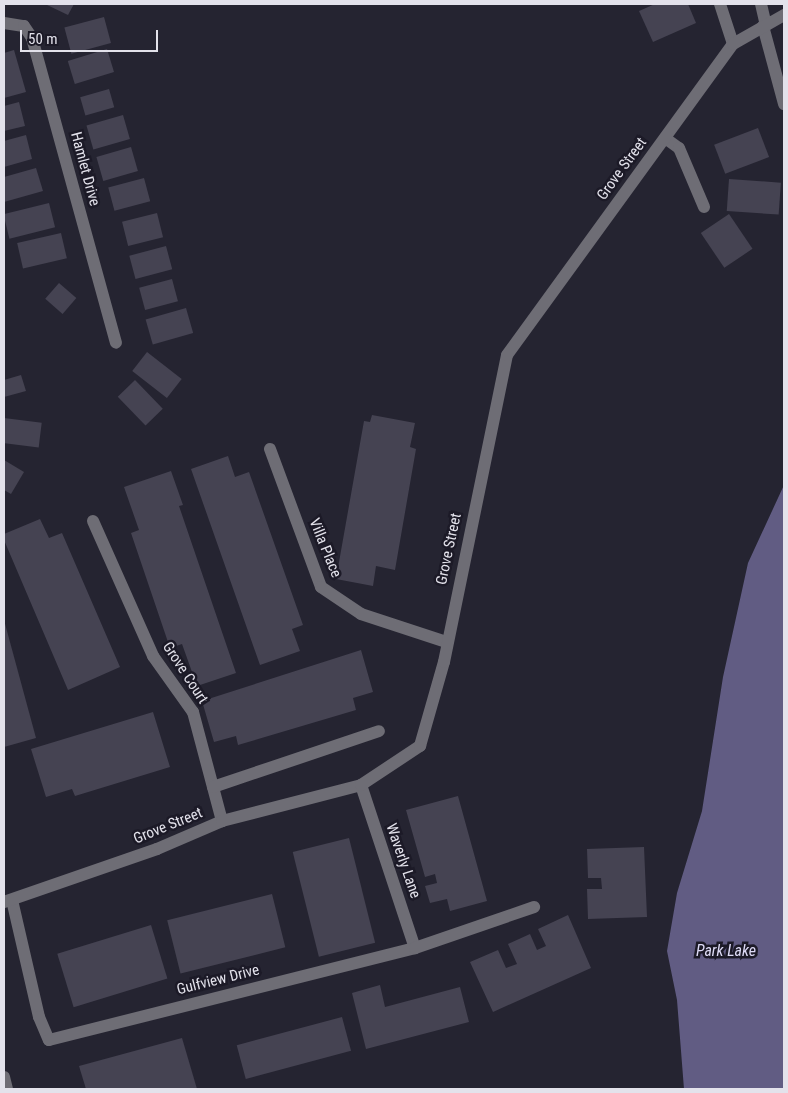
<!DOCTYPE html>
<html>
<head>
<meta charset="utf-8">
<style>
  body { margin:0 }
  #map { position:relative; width:788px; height:1093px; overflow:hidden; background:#252431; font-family:"Roboto Condensed",sans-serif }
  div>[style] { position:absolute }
  .water>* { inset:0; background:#615c83 }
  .building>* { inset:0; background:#454352; transform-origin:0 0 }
  .minor>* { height:12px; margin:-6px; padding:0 6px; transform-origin:6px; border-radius:6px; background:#6e6d75 }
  span { translate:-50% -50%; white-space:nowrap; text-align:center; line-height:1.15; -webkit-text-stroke:5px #1c1a27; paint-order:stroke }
  .street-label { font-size:15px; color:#e3e2eb }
  .water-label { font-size:16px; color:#dedbf6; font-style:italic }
  .frame { position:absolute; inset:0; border:5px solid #e3e2eb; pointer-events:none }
  .scale { position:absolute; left:20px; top:30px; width:138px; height:22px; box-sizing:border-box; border:2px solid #e3e2eb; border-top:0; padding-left:6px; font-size:15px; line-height:18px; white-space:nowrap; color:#e3e2eb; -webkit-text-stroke:4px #1c1a27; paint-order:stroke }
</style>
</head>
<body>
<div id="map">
  <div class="water">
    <div style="clip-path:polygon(784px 485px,784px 1089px,684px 1089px,677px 1000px,667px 951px,677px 893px,702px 811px,723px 677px,748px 563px)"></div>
  </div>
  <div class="building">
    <div style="clip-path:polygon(45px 4px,74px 4px,68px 15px)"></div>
    <div style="clip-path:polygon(655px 4px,688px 4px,696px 23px,653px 42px,639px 11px)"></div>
    <div style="left:104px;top:17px;width:27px;height:41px;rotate:75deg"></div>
    <div style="left:107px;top:49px;width:24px;height:41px;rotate:73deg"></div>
    <div style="clip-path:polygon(14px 50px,26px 92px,4px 98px,4px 53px)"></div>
    <div style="left:109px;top:89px;width:19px;height:30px;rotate:74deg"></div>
    <div style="clip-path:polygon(19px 102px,25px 126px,4px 131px,4px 106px)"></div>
    <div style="left:123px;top:115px;width:25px;height:38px;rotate:74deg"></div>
    <div style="left:758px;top:128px;width:31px;height:47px;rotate:69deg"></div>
    <div style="clip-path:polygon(26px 135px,32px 159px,4px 167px,4px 141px)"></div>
    <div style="left:131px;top:147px;width:25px;height:36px;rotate:74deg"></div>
    <div style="clip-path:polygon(36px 168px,43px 191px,4px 202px,4px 177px)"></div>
    <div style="left:144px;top:178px;width:24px;height:37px;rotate:75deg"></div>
    <div style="left:729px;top:179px;width:52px;height:32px;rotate:4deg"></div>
    <div style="left:49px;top:203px;width:25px;height:47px;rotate:76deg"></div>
    <div style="left:157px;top:213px;width:25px;height:36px;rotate:76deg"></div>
    <div style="left:729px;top:214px;width:42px;height:34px;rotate:56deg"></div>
    <div style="left:61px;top:233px;width:26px;height:45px;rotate:77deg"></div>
    <div style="left:166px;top:246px;width:24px;height:38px;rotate:75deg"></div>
    <div style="left:172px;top:279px;width:23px;height:34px;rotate:75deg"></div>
    <div style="left:59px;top:283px;width:23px;height:21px;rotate:41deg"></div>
    <div style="left:186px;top:308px;width:26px;height:42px;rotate:74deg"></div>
    <div style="left:147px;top:352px;width:44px;height:24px;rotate:38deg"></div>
    <div style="clip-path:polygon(21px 375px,26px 391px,4px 397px,4px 380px)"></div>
    <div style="left:135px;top:380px;width:40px;height:24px;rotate:46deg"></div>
    <div style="clip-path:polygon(372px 415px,415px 423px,410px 447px,416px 449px,395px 570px,376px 566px,373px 586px,336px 579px,364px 421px,370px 422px)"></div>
    <div style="left:4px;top:418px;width:38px;height:25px;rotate:7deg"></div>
    <div style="clip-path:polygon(228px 456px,235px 477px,249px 472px,303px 625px,292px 629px,300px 651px,260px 665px,191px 469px)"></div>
    <div style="clip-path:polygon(4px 460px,24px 472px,11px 494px,4px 490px)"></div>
    <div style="clip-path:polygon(171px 471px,183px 505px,179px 506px,236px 673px,197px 686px,182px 644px,170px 648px,131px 533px,139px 530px,124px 487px)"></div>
    <div style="clip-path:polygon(40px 519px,49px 538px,62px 533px,120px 667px,68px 690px,4px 540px,4px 534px)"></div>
    <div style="clip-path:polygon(4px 620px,36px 738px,4px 747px)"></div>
    <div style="clip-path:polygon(361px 650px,373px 692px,353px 698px,356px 710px,238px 745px,236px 736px,214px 742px,202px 701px)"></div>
    <div style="clip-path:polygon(153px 712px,170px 767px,75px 796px,72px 789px,46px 797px,31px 749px)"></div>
    <div style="clip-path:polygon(458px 796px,487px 901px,450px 911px,447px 899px,430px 903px,425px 886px,437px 883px,435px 874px,425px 877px,406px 810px)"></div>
    <div style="left:349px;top:838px;width:108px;height:58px;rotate:76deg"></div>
    <div style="clip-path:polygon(644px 847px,647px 917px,588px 919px,587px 889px,602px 889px,601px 878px,588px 878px,587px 849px)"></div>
    <div style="left:272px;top:894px;width:55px;height:108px;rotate:76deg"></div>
    <div style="clip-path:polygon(568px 915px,591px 968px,493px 1012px,470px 962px,498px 950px,506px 968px,517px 964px,508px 944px,530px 934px,537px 950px,546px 946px,538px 929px)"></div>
    <div style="left:151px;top:925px;width:56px;height:98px;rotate:73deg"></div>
    <div style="clip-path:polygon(380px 985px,385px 1007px,460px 987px,469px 1022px,366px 1049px,352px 993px)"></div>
    <div style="left:342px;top:1017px;width:35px;height:109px;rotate:75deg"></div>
    <div style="clip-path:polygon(182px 1038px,197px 1089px,86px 1089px,79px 1066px)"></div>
  </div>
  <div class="minor">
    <div style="left:720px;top:4px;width:42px;rotate:72deg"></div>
    <div style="left:761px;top:4px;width:22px;rotate:77deg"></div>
    <div style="left:4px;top:23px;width:20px;rotate:9deg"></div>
    <div style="left:24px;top:26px;width:14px;rotate:56deg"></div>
    <div style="left:32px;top:38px;width:316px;rotate:74.6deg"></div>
    <div style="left:763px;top:26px;width:81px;rotate:74.9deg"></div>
    <div style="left:665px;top:138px;width:17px;rotate:36deg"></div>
    <div style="left:679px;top:148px;width:64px;rotate:67deg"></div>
    <div style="left:270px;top:449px;width:147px;rotate:69.7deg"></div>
    <div style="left:321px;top:587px;width:48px;rotate:34deg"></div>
    <div style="left:361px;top:614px;width:89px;rotate:18.2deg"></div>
    <div style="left:93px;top:521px;width:148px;rotate:66deg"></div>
    <div style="left:153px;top:656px;width:69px;rotate:54.5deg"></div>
    <div style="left:193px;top:712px;width:113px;rotate:75.1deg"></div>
    <div style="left:361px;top:785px;width:172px;rotate:71.7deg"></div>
    <div style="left:213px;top:787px;width:175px;rotate:-18.6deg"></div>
    <div style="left:12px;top:900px;width:120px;rotate:77deg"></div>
    <div style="left:39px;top:1017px;width:25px;rotate:67deg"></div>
    <div style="left:49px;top:1040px;width:377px;rotate:-14.1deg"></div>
    <div style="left:415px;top:948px;width:126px;rotate:-19deg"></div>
    <div style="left:4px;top:902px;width:162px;rotate:-19.1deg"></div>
    <div style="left:157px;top:849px;width:71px;rotate:-23.3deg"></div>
    <div style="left:222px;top:821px;width:144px;rotate:-14.5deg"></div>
    <div style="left:361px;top:785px;width:71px;rotate:-33.5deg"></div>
    <div style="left:420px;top:746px;width:87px;rotate:-74.1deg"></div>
    <div style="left:444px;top:662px;width:313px;rotate:-78.4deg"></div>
    <div style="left:507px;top:355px;width:384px;rotate:-54deg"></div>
    <div style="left:733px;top:44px;width:59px;rotate:-29.6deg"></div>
    <div style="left:4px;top:1077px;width:12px;rotate:76deg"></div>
  </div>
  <div class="street-label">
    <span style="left:85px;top:169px;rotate:75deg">Hamlet Drive</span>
    <span style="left:622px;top:169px;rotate:-54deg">Grove Street</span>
    <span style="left:325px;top:548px;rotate:68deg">Villa Place</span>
    <span style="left:449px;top:549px;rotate:-78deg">Grove Street</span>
    <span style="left:185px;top:673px;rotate:57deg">Grove Court</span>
    <span style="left:168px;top:826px;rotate:-22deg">Grove Street</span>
    <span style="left:403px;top:861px;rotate:71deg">Waverly Lane</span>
    <span style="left:218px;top:980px;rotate:-14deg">Gulfview Drive</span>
  </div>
  <div class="water-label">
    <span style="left:726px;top:951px">Park Lake</span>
  </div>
  <div class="frame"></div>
  <div class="scale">50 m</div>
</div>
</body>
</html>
